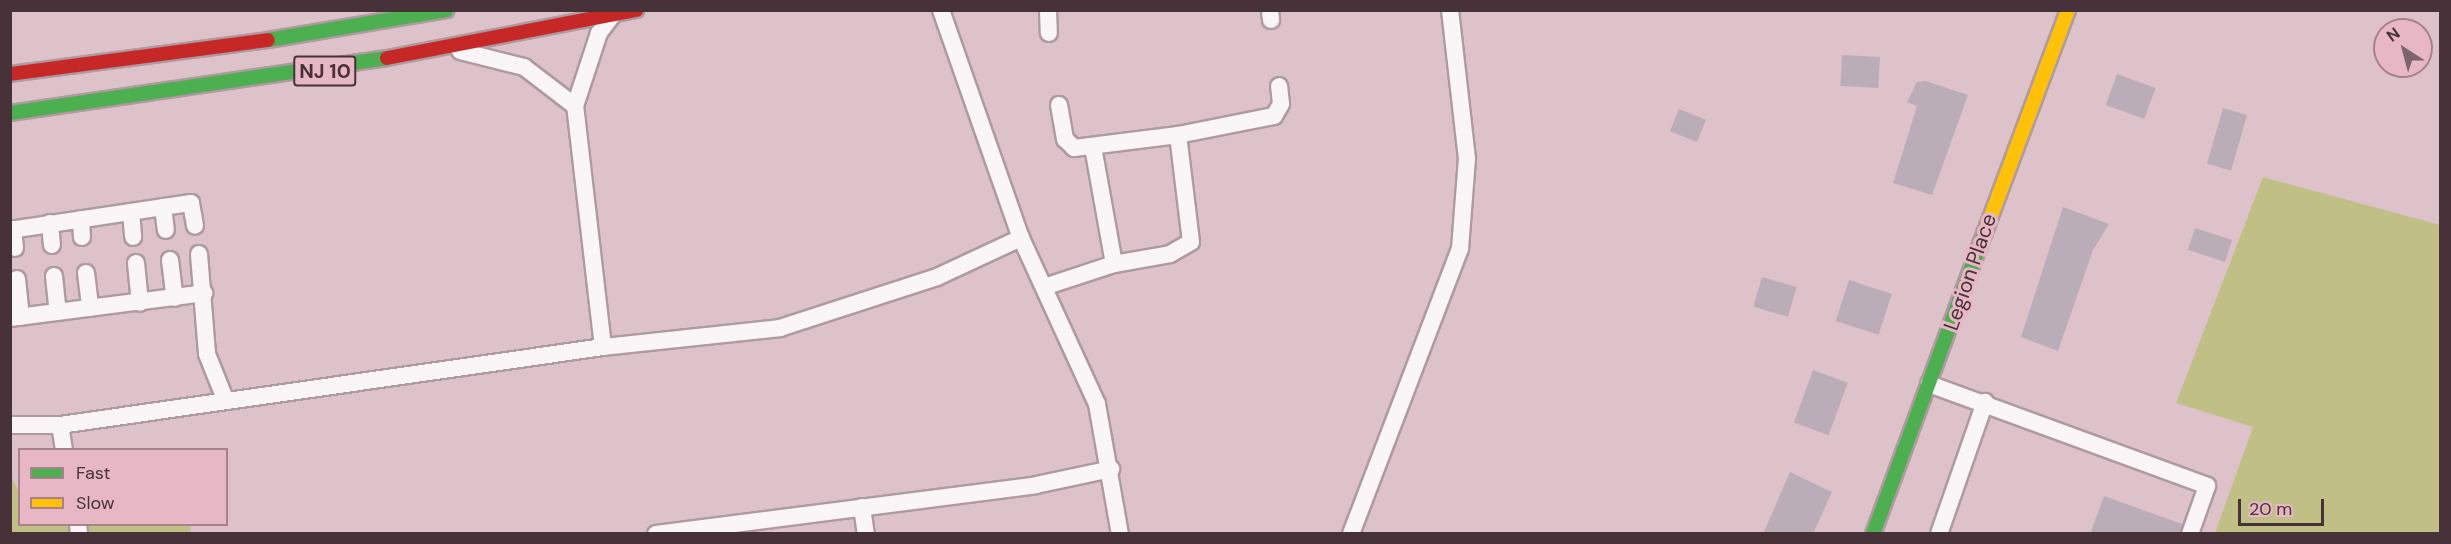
<!DOCTYPE html>
<html>
<head>
<meta charset="utf-8">
<style>
  body { margin:0 }
  #map { position:relative; width:2451px; height:544px; overflow:hidden; background:#ddc2ca; font-family:"DM Sans",sans-serif }
  div>[style] { position:absolute }
  .green>* { inset:0; background:#c0c086 }
  .building>* { inset:0; background:#bbadb8; transform-origin:0 0 }
  .roads { filter:drop-shadow(2px 0 #af9aa1) drop-shadow(-2px 0 #af9aa1) drop-shadow(0 2px #af9aa1) drop-shadow(0 -2px #af9aa1) }
  .lane>* { height:16px; margin:-8px; padding:0 8px; transform-origin:8px; border-radius:8px; background:#faf6f7 }
  .fast>* { height:14px; margin:-7px; padding:0 7px; transform-origin:7px; border-radius:7px; background:#4caf50 }
  .slow>* { height:14px; margin:-7px; padding:0 7px; transform-origin:7px; border-radius:7px; background:#ffc107 }
  .jam>* { height:14px; margin:-7px; padding:0 7px; transform-origin:7px; border-radius:7px; background:#c62828 }
  span { translate:-50% -50%; white-space:nowrap; text-align:center; line-height:1.15; -webkit-text-stroke:6px #e8b7c5; paint-order:stroke }
  .shield-label span { padding:2px 4px; background:#e8b7c5; border:2px solid; border-radius:4px; -webkit-text-stroke-width:0 }
  .shield-label { font-size:20px; color:#463238; font-weight:700 }
  .street-label { font-size:21px; color:#463238 }
  .frame { position:absolute; inset:0; border:12px solid #463238; pointer-events:none }
  .legend { position:absolute; left:18px; top:448px; width:210px; height:78px; box-sizing:border-box; background:#e8b7c5; border:2px solid #a7828d; margin:0; padding:8px 10px; list-style:none; font-size:18px; color:#463238 }
  .legend li { display:flex; align-items:center; gap:12px; height:30px }
  .legend b { width:30px; border:2px solid #a7828d }
  .north { position:absolute; left:2373px; top:18px; width:60px; height:60px; box-sizing:border-box; background:#e8b7c5; border:2px solid #a7828d; border-radius:50%; rotate:324deg; font-size:16px; font-weight:700; line-height:24px; text-align:center; color:#463238 }
  .north::after { content:''; display:block; margin:auto; width:21px; height:27px; background:#7b646b; clip-path:polygon(50% 0,100% 100%,50% 72%,0 100%) }
  .scale { position:absolute; left:2238px; top:499px; width:86px; height:27px; box-sizing:border-box; border:3px solid #463238; border-top:0; padding-left:8px; font-size:18px; line-height:21px; white-space:nowrap; color:#463238; -webkit-text-stroke:4px #e8b7c5; paint-order:stroke }
</style>
</head>
<body>
<div id="map">
  <div class="green">
    <div style="clip-path:polygon(2263px 177px,2440px 225px,2440px 533px,2215px 533px,2253px 427px,2176px 403px)"></div>
    <div style="clip-path:polygon(10px 474px,19px 492px,20px 524px,190px 525px,191px 533px,11px 533px)"></div>
  </div>
  <div class="building">
    <div style="left:1842px;top:55px;width:38px;height:31px;rotate:3deg"></div>
    <div style="left:2117px;top:74px;width:41px;height:33px;rotate:20deg"></div>
    <div style="clip-path:polygon(1926px 81px,1968px 95px,1932px 195px,1893px 183px,1917px 106px,1907px 102px,1917px 82px)"></div>
    <div style="left:2223px;top:108px;width:25px;height:58px;rotate:16deg"></div>
    <div style="left:1679px;top:109px;width:29px;height:24px;rotate:22deg"></div>
    <div style="clip-path:polygon(2063px 207px,2109px 224px,2093px 250px,2058px 351px,2021px 337px)"></div>
    <div style="left:2195px;top:228px;width:39px;height:23px;rotate:18deg"></div>
    <div style="left:1762px;top:277px;width:36px;height:31px;rotate:16deg"></div>
    <div style="left:1849px;top:280px;width:45px;height:43px;rotate:18deg"></div>
    <div style="left:1813px;top:370px;width:37px;height:56px;rotate:20deg"></div>
    <div style="clip-path:polygon(1790px 472px,1832px 492px,1813px 534px,1763px 534px)"></div>
    <div style="clip-path:polygon(2104px 496px,2182px 524px,2180px 534px,2090px 534px)"></div>
  </div>
  <div class="roads">
    <div class="lane">
      <div style="left:941px;top:10px;width:242px;rotate:70.7deg"></div>
      <div style="left:1048px;top:10px;width:23px;rotate:88deg"></div>
      <div style="left:1270px;top:10px;width:10px;rotate:84deg"></div>
      <div style="left:460px;top:51px;width:66px;rotate:14deg"></div>
      <div style="left:524px;top:67px;width:64px;rotate:37.4deg"></div>
      <div style="left:1059px;top:105px;width:35px;rotate:80deg"></div>
      <div style="left:1065px;top:139px;width:13px;rotate:45deg"></div>
      <div style="left:1074px;top:148px;width:105px;rotate:-7.1deg"></div>
      <div style="left:1093px;top:147px;width:119px;rotate:79.8deg"></div>
      <div style="left:163px;top:207px;width:23px;rotate:83deg"></div>
      <div style="left:131px;top:212px;width:25px;rotate:85deg"></div>
      <div style="left:81px;top:219px;width:18px;rotate:87deg"></div>
      <div style="left:50px;top:223px;width:22px;rotate:85deg"></div>
      <div style="left:13px;top:229px;width:19px;rotate:84deg"></div>
      <div style="left:10px;top:230px;width:183px;rotate:-8.5deg"></div>
      <div style="left:191px;top:203px;width:23px;rotate:80deg"></div>
      <div style="left:199px;top:254px;width:100px;rotate:85.4deg"></div>
      <div style="left:207px;top:354px;width:48px;rotate:68.2deg"></div>
      <div style="left:170px;top:260px;width:38px;rotate:83deg"></div>
      <div style="left:136px;top:263px;width:40px;rotate:84.3deg"></div>
      <div style="left:86px;top:273px;width:35px;rotate:83deg"></div>
      <div style="left:54px;top:276px;width:36px;rotate:84deg"></div>
      <div style="left:17px;top:279px;width:38px;rotate:84deg"></div>
      <div style="left:1044px;top:287px;width:74px;rotate:-18.2deg"></div>
      <div style="left:1114px;top:264px;width:57px;rotate:-10.1deg"></div>
      <div style="left:1170px;top:254px;width:24px;rotate:-30deg"></div>
      <div style="left:1191px;top:242px;width:108px;rotate:-96.9deg"></div>
      <div style="left:1178px;top:135px;width:98px;rotate:-11.2deg"></div>
      <div style="left:1274px;top:116px;width:14px;rotate:-60deg"></div>
      <div style="left:1281px;top:104px;width:18px;rotate:-96deg"></div>
      <div style="left:10px;top:318px;width:196px;rotate:-7.3deg"></div>
      <div style="left:603px;top:347px;width:243px;rotate:-96.6deg"></div>
      <div style="left:575px;top:106px;width:77px;rotate:-71.8deg"></div>
      <div style="left:599px;top:33px;width:21px;rotate:-53deg"></div>
      <div style="left:1929px;top:384px;width:296px;rotate:20.1deg"></div>
      <div style="left:2207px;top:486px;width:51px;rotate:109.5deg"></div>
      <div style="left:10px;top:425px;width:50px"></div>
      <div style="left:64px;top:450px;width:25px;rotate:-99deg"></div>
      <div style="left:60px;top:425px;width:549px;rotate:-8.17deg"></div>
      <div style="left:603px;top:347px;width:178px;rotate:-6.1deg"></div>
      <div style="left:780px;top:328px;width:165px;rotate:-18deg"></div>
      <div style="left:937px;top:277px;width:93px;rotate:-24.9deg"></div>
      <div style="left:1021px;top:238px;width:183px;rotate:65.4deg"></div>
      <div style="left:1097px;top:404px;width:132px;rotate:80deg"></div>
      <div style="left:862px;top:507px;width:27px;rotate:82deg"></div>
      <div style="left:78px;top:524px;width:10px;rotate:84deg"></div>
      <div style="left:656px;top:534px;width:383px;rotate:-7.3deg"></div>
      <div style="left:1036px;top:485px;width:77px;rotate:-12deg"></div>
      <div style="left:1351px;top:534px;width:305px;rotate:-69.1deg"></div>
      <div style="left:1460px;top:249px;width:90px;rotate:-85.6deg"></div>
      <div style="left:1467px;top:159px;width:150px;rotate:-96.5deg"></div>
      <div style="left:1939px;top:534px;width:140px;rotate:-70.8deg"></div>
    </div>
    <div class="fast">
      <div style="left:268px;top:40px;width:181px;rotate:-9.5deg"></div>
      <div style="left:10px;top:113px;width:381px;rotate:-8.3deg"></div>
      <div style="left:1873px;top:534px;width:322px;rotate:-69.7deg"></div>
    </div>
    <div class="slow">
      <div style="left:1985px;top:232px;width:237px;rotate:-69.5deg"></div>
    </div>
    <div class="jam">
      <div style="left:387px;top:58px;width:254px;rotate:-10.9deg"></div>
      <div style="left:10px;top:74px;width:260px;rotate:-7.5deg"></div>
    </div>
  </div>
  <div class="shield-label">
    <span style="left:325px;top:71px">NJ 10</span>
  </div>
  <div class="street-label">
    <span style="left:1970px;top:272px;rotate:-71deg">Legion Place</span>
  </div>
  <div class="frame"></div>
  <ul class="legend">
  <li><b style="height:8px;background:#4caf50"></b>Fast</li>
  <li><b style="height:8px;background:#ffc107"></b>Slow</li>
  </ul>
  <div class="north">N</div>
  <div class="scale">20 m</div>
</div>
</body>
</html>
